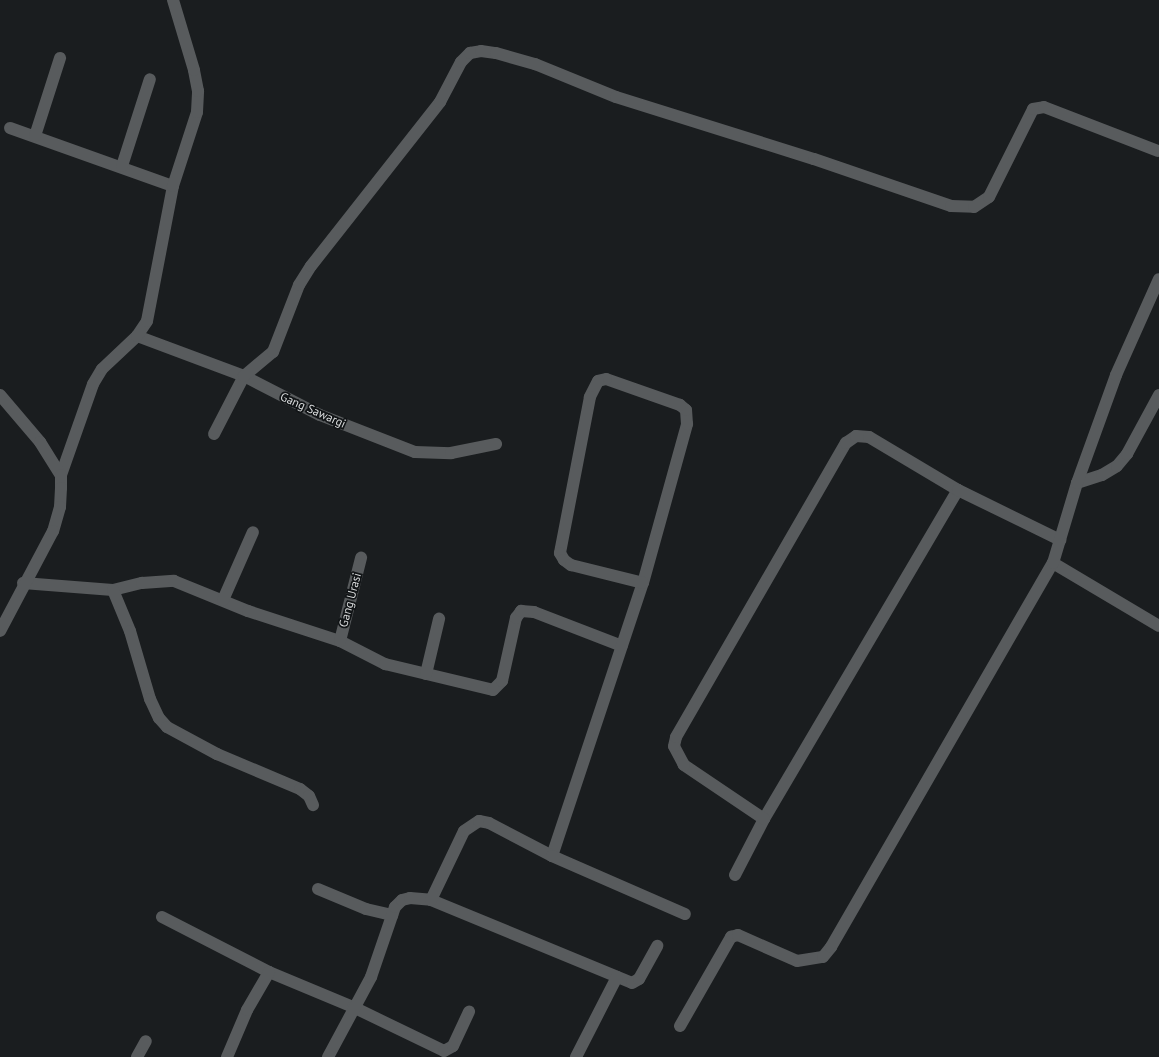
<!DOCTYPE html>
<html>
<head>
<meta charset="utf-8">
<style>
  body { margin:0 }
  #map { position:relative; width:1159px; height:1057px; overflow:hidden; background:#1a1d1f; font-family:"PT Sans",sans-serif }
  div>[style] { position:absolute }
  .minor>* { height:12px; margin:-6px; padding:0 6px; transform-origin:6px; border-radius:6px; background:#585b5d }
  .tertiary>* { height:12px; margin:-6px; padding:0 6px; transform-origin:6px; border-radius:6px; background:#585b5d }
  span { translate:-50% -50%; white-space:nowrap; text-align:center; line-height:1.15; -webkit-text-stroke:3.5px #111416; paint-order:stroke }
  .street-label { font-size:12px; color:#dadcdd }
</style>
</head>
<body>
<div id="map">
  <div class="minor">
    <div style="left:10px;top:128px;width:173px;rotate:19.6deg"></div>
    <div style="left:35px;top:136px;width:82px;rotate:-72.2deg"></div>
    <div style="left:122px;top:166px;width:91px;rotate:-72.2deg"></div>
    <div style="left:137px;top:336px;width:114px;rotate:20.5deg"></div>
    <div style="left:244px;top:376px;width:85px;rotate:27.2deg"></div>
    <div style="left:320px;top:415px;width:102px;rotate:21.3deg"></div>
    <div style="left:415px;top:452px;width:36px;rotate:2deg"></div>
    <div style="left:451px;top:453px;width:46px;rotate:-11.3deg"></div>
    <div style="left:214px;top:434px;width:65px;rotate:-62.7deg"></div>
    <div style="left:244px;top:376px;width:38px;rotate:-40deg"></div>
    <div style="left:273px;top:352px;width:72px;rotate:-68.8deg"></div>
    <div style="left:299px;top:285px;width:22px;rotate:-58deg"></div>
    <div style="left:311px;top:266px;width:209px;rotate:-51.8deg"></div>
    <div style="left:440px;top:102px;width:45px;rotate:-62.3deg"></div>
    <div style="left:461px;top:62px;width:13px;rotate:-45deg"></div>
    <div style="left:470px;top:53px;width:11px;rotate:-10deg"></div>
    <div style="left:481px;top:51px;width:15px;rotate:8deg"></div>
    <div style="left:496px;top:53px;width:41px;rotate:15.8deg"></div>
    <div style="left:535px;top:64px;width:87px;rotate:22.2deg"></div>
    <div style="left:616px;top:97px;width:207px;rotate:17.4deg"></div>
    <div style="left:814px;top:159px;width:145px;rotate:18.9deg"></div>
    <div style="left:951px;top:206px;width:23px;rotate:2deg"></div>
    <div style="left:974px;top:207px;width:18px;rotate:-34deg"></div>
    <div style="left:989px;top:197px;width:98px;rotate:-63.4deg"></div>
    <div style="left:1033px;top:109px;width:11px;rotate:-10deg"></div>
    <div style="left:1044px;top:107px;width:122px;rotate:21.1deg"></div>
    <div style="left:61px;top:475px;width:96px;rotate:-70.6deg"></div>
    <div style="left:93px;top:384px;width:17px;rotate:-59deg"></div>
    <div style="left:102px;top:369px;width:48px;rotate:-43.3deg"></div>
    <div style="left:137px;top:336px;width:18px;rotate:-56deg"></div>
    <div style="left:147px;top:321px;width:137px;rotate:-79.1deg"></div>
    <div style="left:173px;top:186px;width:78px;rotate:-72deg"></div>
    <div style="left:197px;top:112px;width:21px;rotate:-87deg"></div>
    <div style="left:198px;top:91px;width:21px;rotate:-101deg"></div>
    <div style="left:194px;top:70px;width:73px;rotate:-106.7deg"></div>
    <div style="left:1077px;top:483px;width:26px;rotate:-18deg"></div>
    <div style="left:1102px;top:475px;width:17px;rotate:-31deg"></div>
    <div style="left:1117px;top:466px;width:16px;rotate:-50deg"></div>
    <div style="left:1127px;top:454px;width:67px;rotate:-61.5deg"></div>
    <div style="left:1053px;top:563px;width:123px;rotate:30.7deg"></div>
    <div style="left:23px;top:583px;width:90px;rotate:4.4deg"></div>
    <div style="left:113px;top:590px;width:30px;rotate:-14deg"></div>
    <div style="left:142px;top:583px;width:32px;rotate:-4deg"></div>
    <div style="left:174px;top:581px;width:80px;rotate:22.1deg"></div>
    <div style="left:248px;top:611px;width:97px;rotate:18.1deg"></div>
    <div style="left:340px;top:641px;width:51px;rotate:27.1deg"></div>
    <div style="left:385px;top:664px;width:111px;rotate:13.5deg"></div>
    <div style="left:493px;top:690px;width:13px;rotate:-45deg"></div>
    <div style="left:502px;top:681px;width:65px;rotate:-77.5deg"></div>
    <div style="left:516px;top:618px;width:9px;rotate:-54deg"></div>
    <div style="left:521px;top:611px;width:13px;rotate:4deg"></div>
    <div style="left:534px;top:612px;width:94px;rotate:21.1deg"></div>
    <div style="left:113px;top:590px;width:44px;rotate:67.5deg"></div>
    <div style="left:130px;top:631px;width:71px;rotate:73.6deg"></div>
    <div style="left:150px;top:699px;width:21px;rotate:65deg"></div>
    <div style="left:159px;top:718px;width:12px;rotate:48deg"></div>
    <div style="left:167px;top:727px;width:57px;rotate:28.4deg"></div>
    <div style="left:217px;top:754px;width:90px;rotate:22.9deg"></div>
    <div style="left:300px;top:789px;width:11px;rotate:38deg"></div>
    <div style="left:309px;top:796px;width:10px;rotate:66deg"></div>
    <div style="left:223px;top:600px;width:74px;rotate:-66.2deg"></div>
    <div style="left:340px;top:641px;width:86px;rotate:-75.8deg"></div>
    <div style="left:426px;top:674px;width:57px;rotate:-76.7deg"></div>
    <div style="left:764px;top:819px;width:382px;rotate:-59.5deg"></div>
    <div style="left:552px;top:856px;width:288px;rotate:-71.6deg"></div>
    <div style="left:643px;top:583px;width:165px;rotate:-74.5deg"></div>
    <div style="left:687px;top:424px;width:14px;rotate:-94deg"></div>
    <div style="left:686px;top:410px;width:8px;rotate:-140deg"></div>
    <div style="left:680px;top:405px;width:78px;rotate:-160.6deg"></div>
    <div style="left:606px;top:379px;width:8px;rotate:166deg"></div>
    <div style="left:598px;top:381px;width:18px;rotate:117deg"></div>
    <div style="left:590px;top:397px;width:159px;rotate:100.9deg"></div>
    <div style="left:560px;top:553px;width:8px;rotate:60deg"></div>
    <div style="left:564px;top:560px;width:9px;rotate:36deg"></div>
    <div style="left:571px;top:565px;width:74px;rotate:14deg"></div>
    <div style="left:735px;top:875px;width:63px;rotate:-62.6deg"></div>
    <div style="left:764px;top:819px;width:97px;rotate:-146deg"></div>
    <div style="left:684px;top:765px;width:21px;rotate:-118deg"></div>
    <div style="left:674px;top:746px;width:9px;rotate:-77deg"></div>
    <div style="left:676px;top:737px;width:340px;rotate:-60deg"></div>
    <div style="left:846px;top:443px;width:12px;rotate:-35deg"></div>
    <div style="left:856px;top:436px;width:13px;rotate:4deg"></div>
    <div style="left:869px;top:437px;width:104px;rotate:30.8deg"></div>
    <div style="left:958px;top:490px;width:114px;rotate:26.1deg"></div>
    <div style="left:318px;top:889px;width:52px;rotate:22.6deg"></div>
    <div style="left:366px;top:909px;width:27px;rotate:13deg"></div>
    <div style="left:431px;top:900px;width:217px;rotate:22.4deg"></div>
    <div style="left:632px;top:983px;width:8px;rotate:-30deg"></div>
    <div style="left:639px;top:979px;width:38px;rotate:-61deg"></div>
    <div style="left:162px;top:917px;width:120px;rotate:27.2deg"></div>
    <div style="left:269px;top:972px;width:91px;rotate:22.6deg"></div>
    <div style="left:353px;top:1007px;width:101px;rotate:25.8deg"></div>
    <div style="left:444px;top:1051px;width:10px;rotate:-29deg"></div>
    <div style="left:453px;top:1046px;width:38px;rotate:-65deg"></div>
    <div style="left:680px;top:1026px;width:103px;rotate:-60.2deg"></div>
    <div style="left:731px;top:937px;width:7px;rotate:-16deg"></div>
    <div style="left:738px;top:935px;width:64px;rotate:23.8deg"></div>
    <div style="left:797px;top:961px;width:26px;rotate:-9deg"></div>
    <div style="left:823px;top:957px;width:13px;rotate:-51deg"></div>
    <div style="left:831px;top:947px;width:444px;rotate:-60deg"></div>
    <div style="left:1053px;top:563px;width:84px;rotate:-73.3deg"></div>
    <div style="left:1077px;top:483px;width:115px;rotate:-70.1deg"></div>
    <div style="left:1116px;top:375px;width:105px;rotate:-65.9deg"></div>
    <div style="left:137px;top:1057px;width:18px;rotate:-61deg"></div>
    <div style="left:227px;top:1057px;width:51px;rotate:-66.9deg"></div>
    <div style="left:247px;top:1010px;width:44px;rotate:-59.9deg"></div>
    <div style="left:328px;top:1057px;width:91px;rotate:-61.7deg"></div>
    <div style="left:371px;top:977px;width:74px;rotate:-71.1deg"></div>
    <div style="left:395px;top:907px;width:10px;rotate:-45deg"></div>
    <div style="left:402px;top:900px;width:8px;rotate:-14deg"></div>
    <div style="left:410px;top:898px;width:21px;rotate:5deg"></div>
    <div style="left:431px;top:900px;width:76px;rotate:-64.4deg"></div>
    <div style="left:464px;top:831px;width:18px;rotate:-34deg"></div>
    <div style="left:479px;top:821px;width:10px;rotate:11deg"></div>
    <div style="left:489px;top:823px;width:71px;rotate:27.6deg"></div>
    <div style="left:552px;top:856px;width:145px;rotate:23.6deg"></div>
    <div style="left:576px;top:1057px;width:90px;rotate:-62.9deg"></div>
  </div>
  <div class="tertiary">
    <div style="left:0;top:395px;width:62px;rotate:49.6deg"></div>
    <div style="left:40px;top:442px;width:39px;rotate:58deg"></div>
    <div style="left:61px;top:475px;width:13px;rotate:90deg"></div>
    <div style="left:61px;top:488px;width:19px;rotate:93deg"></div>
    <div style="left:60px;top:507px;width:25px;rotate:106deg"></div>
    <div style="left:53px;top:531px;width:113px;rotate:117.9deg"></div>
  </div>
  <div class="street-label">
    <span style="left:313px;top:410px;rotate:24deg">Gang Sawargi</span>
    <span style="left:350px;top:600px;rotate:-75deg">Gang Urasi</span>
  </div>
</div>
</body>
</html>
